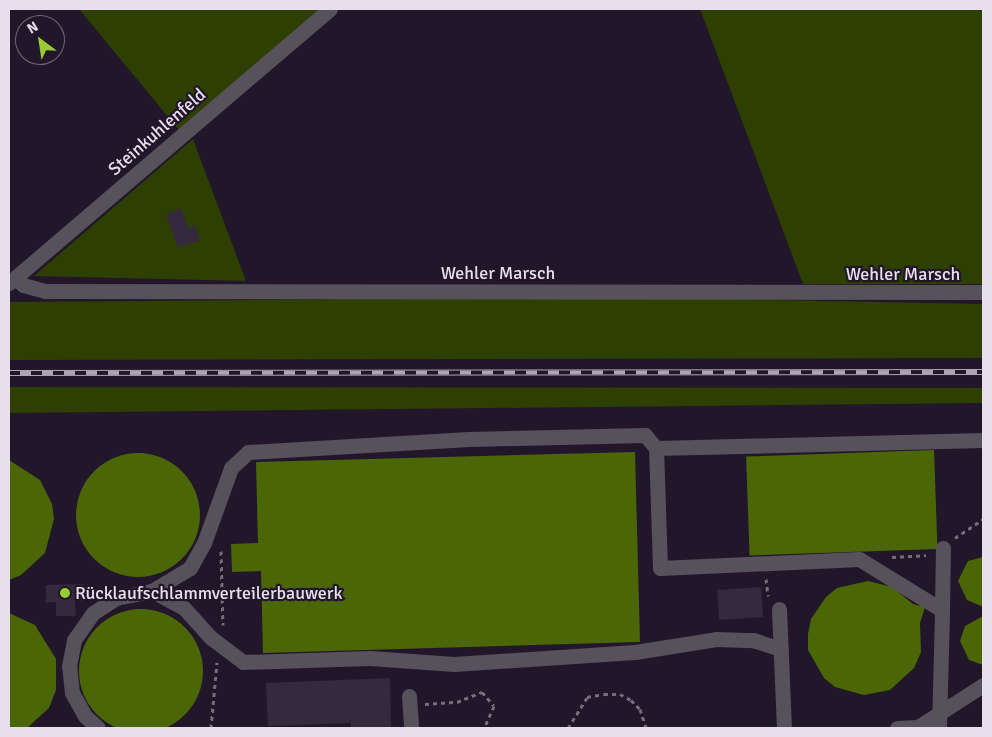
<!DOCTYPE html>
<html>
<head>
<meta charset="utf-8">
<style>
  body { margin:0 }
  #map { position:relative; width:992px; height:737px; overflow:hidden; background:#22162a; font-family:Signika,sans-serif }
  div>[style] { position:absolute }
  .green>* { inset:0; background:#2d3f01 }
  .water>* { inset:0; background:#4b6606; transform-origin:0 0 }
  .round { border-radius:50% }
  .building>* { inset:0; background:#35293e; transform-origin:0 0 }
  .path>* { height:3px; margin-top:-1.5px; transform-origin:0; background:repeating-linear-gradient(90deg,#776d7e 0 4px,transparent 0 8px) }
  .minor>* { height:15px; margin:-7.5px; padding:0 7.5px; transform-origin:7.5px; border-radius:7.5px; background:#57515c }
  .rail>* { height:5.5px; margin-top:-2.75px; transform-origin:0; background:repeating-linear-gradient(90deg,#22162a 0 11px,#ada4b4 0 22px); box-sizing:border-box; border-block:1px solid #ada4b4 }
  .dots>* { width:14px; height:14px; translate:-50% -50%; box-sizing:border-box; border:2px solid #22162a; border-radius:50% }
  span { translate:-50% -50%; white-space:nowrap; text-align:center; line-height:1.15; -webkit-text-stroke:4.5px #22162a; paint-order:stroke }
  .street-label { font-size:18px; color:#e7dfed }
  .poi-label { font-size:18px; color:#e7dfed }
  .left { translate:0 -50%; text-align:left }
  .frame { position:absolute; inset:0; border:10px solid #e7dfed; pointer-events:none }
  .north { position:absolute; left:15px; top:15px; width:50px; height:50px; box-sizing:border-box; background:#22162a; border:1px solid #716678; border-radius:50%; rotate:329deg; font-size:14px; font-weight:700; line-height:20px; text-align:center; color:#e7dfed }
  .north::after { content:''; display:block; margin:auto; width:18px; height:22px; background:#9bcb33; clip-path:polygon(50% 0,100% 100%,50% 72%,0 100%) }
</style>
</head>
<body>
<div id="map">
  <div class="green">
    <div style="clip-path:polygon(79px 9px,330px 9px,183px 135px)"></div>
    <div style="clip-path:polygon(700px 9px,983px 9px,983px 284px,803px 284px)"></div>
    <div style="clip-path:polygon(193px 139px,246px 281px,34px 276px)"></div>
    <div style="clip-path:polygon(623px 297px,983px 304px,983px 358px,9px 360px,9px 302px)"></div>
    <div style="clip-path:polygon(9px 387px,983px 388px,983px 403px,9px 413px)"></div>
  </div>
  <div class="water">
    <div style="left:934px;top:450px;width:99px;height:188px;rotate:88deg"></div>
    <div style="clip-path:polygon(635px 452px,640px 642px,263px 653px,261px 571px,232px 572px,231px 544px,258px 543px,256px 462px)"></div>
    <div class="round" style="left:76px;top:453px;width:124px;height:124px"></div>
    <div style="clip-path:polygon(9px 460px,40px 480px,52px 504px,54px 519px,45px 553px,21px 575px,9px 580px)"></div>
    <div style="clip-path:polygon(983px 557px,983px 606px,981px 606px,967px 600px,958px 581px,968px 561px)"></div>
    <div style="clip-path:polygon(868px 581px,892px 587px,913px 604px,925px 607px,920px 623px,921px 652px,914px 668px,890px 690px,864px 695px,835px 687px,824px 678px,808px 650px,808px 634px,811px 619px,826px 597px,837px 588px)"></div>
    <div class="round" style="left:79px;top:609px;width:124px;height:124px"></div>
    <div style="clip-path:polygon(9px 613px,35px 625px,56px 659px,56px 690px,49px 708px,27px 728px,9px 728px)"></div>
    <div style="clip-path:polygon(983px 616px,983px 665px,969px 660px,960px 641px,965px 626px)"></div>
  </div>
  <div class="building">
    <div style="clip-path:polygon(181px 208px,188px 228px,195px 225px,200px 240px,178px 248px,166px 214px)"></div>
    <div style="clip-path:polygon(83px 584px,84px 601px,75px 601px,76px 616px,56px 616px,56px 602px,46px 603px,46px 585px)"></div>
    <div style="left:761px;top:587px;width:30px;height:44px;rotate:86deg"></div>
    <div style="clip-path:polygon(390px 678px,391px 728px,351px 728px,351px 723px,268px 726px,266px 683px)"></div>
  </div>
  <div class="path">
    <div style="left:955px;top:538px;width:34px;rotate:-34deg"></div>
    <div style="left:221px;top:551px;width:74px;rotate:88.5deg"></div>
    <div style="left:892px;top:557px;width:34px;rotate:-3deg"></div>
    <div style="left:766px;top:579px;width:17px;rotate:83deg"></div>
    <div style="left:425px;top:704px;width:32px;rotate:-4deg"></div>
    <div style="left:457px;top:702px;width:27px;rotate:-22deg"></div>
    <div style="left:482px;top:692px;width:18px;rotate:49deg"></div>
    <div style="left:494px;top:706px;width:24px;rotate:114deg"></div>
    <div style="left:211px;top:728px;width:66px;rotate:-84.8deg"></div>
    <div style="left:568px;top:728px;width:36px;rotate:-58deg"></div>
    <div style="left:587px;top:697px;width:17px;rotate:-10deg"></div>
    <div style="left:604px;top:694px;width:16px"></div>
    <div style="left:620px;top:694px;width:13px;rotate:29deg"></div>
    <div style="left:631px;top:700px;width:13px;rotate:45deg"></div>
    <div style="left:640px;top:709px;width:20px;rotate:72deg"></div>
  </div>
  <div class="minor">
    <div style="left:16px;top:278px;width:10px;rotate:45deg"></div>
    <div style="left:23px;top:285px;width:23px;rotate:15deg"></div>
    <div style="left:45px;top:291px;width:938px;rotate:0.06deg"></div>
    <div style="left:9px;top:283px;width:422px;rotate:-40.5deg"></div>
    <div style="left:152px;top:591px;width:36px;rotate:28deg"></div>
    <div style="left:184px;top:608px;width:39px;rotate:48deg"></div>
    <div style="left:210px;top:637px;width:41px;rotate:37.1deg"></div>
    <div style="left:243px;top:662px;width:127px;rotate:-1.8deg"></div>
    <div style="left:370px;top:658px;width:84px;rotate:4.1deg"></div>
    <div style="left:454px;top:664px;width:181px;rotate:-3.8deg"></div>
    <div style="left:635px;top:652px;width:82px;rotate:-9.1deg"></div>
    <div style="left:716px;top:639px;width:37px;rotate:2deg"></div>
    <div style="left:753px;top:640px;width:29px;rotate:18deg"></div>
    <div style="left:779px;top:609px;width:119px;rotate:87.6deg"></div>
    <div style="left:942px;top:610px;width:62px;rotate:-89.1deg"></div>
    <div style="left:409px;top:696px;width:32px;rotate:86deg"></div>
    <div style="left:98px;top:728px;width:18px;rotate:-137deg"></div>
    <div style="left:85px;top:716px;width:26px;rotate:-119deg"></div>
    <div style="left:72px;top:693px;width:27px;rotate:-96deg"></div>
    <div style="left:69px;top:666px;width:26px;rotate:-79deg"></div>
    <div style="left:74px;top:640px;width:33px;rotate:-55deg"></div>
    <div style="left:93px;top:613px;width:27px;rotate:-33deg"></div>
    <div style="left:116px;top:598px;width:37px;rotate:-11deg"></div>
    <div style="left:152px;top:591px;width:44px;rotate:-31.2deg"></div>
    <div style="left:190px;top:568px;width:29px;rotate:-61deg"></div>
    <div style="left:204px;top:543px;width:80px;rotate:-70.2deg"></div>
    <div style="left:231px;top:468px;width:23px;rotate:-43deg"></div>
    <div style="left:248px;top:452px;width:221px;rotate:-3.4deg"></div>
    <div style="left:469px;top:439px;width:176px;rotate:-1.3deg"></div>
    <div style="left:645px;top:435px;width:17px;rotate:50deg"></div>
    <div style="left:897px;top:728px;width:21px;rotate:-3deg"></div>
    <div style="left:918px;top:727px;width:77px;rotate:-32.9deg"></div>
    <div style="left:939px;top:728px;width:118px;rotate:-88.5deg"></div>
    <div style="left:942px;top:610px;width:97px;rotate:-148.4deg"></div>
    <div style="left:859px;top:559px;width:199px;rotate:177.4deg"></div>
    <div style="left:660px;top:568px;width:120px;rotate:-91.9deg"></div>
    <div style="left:656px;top:448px;width:327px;rotate:-1.4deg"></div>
  </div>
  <div class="rail">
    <div style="left:9px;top:373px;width:974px;rotate:-0.06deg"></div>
  </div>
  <div class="dots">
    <div style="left:65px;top:593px;background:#9bcb33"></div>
  </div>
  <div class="street-label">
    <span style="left:157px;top:132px;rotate:-41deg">Steinkuhlenfeld</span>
    <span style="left:498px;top:273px">Wehler Marsch</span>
    <span style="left:903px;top:274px">Wehler Marsch</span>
  </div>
  <div class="poi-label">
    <span class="left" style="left:75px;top:593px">Rücklaufschlammverteilerbauwerk</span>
  </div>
  <div class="frame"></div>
  <div class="north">N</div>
</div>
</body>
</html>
